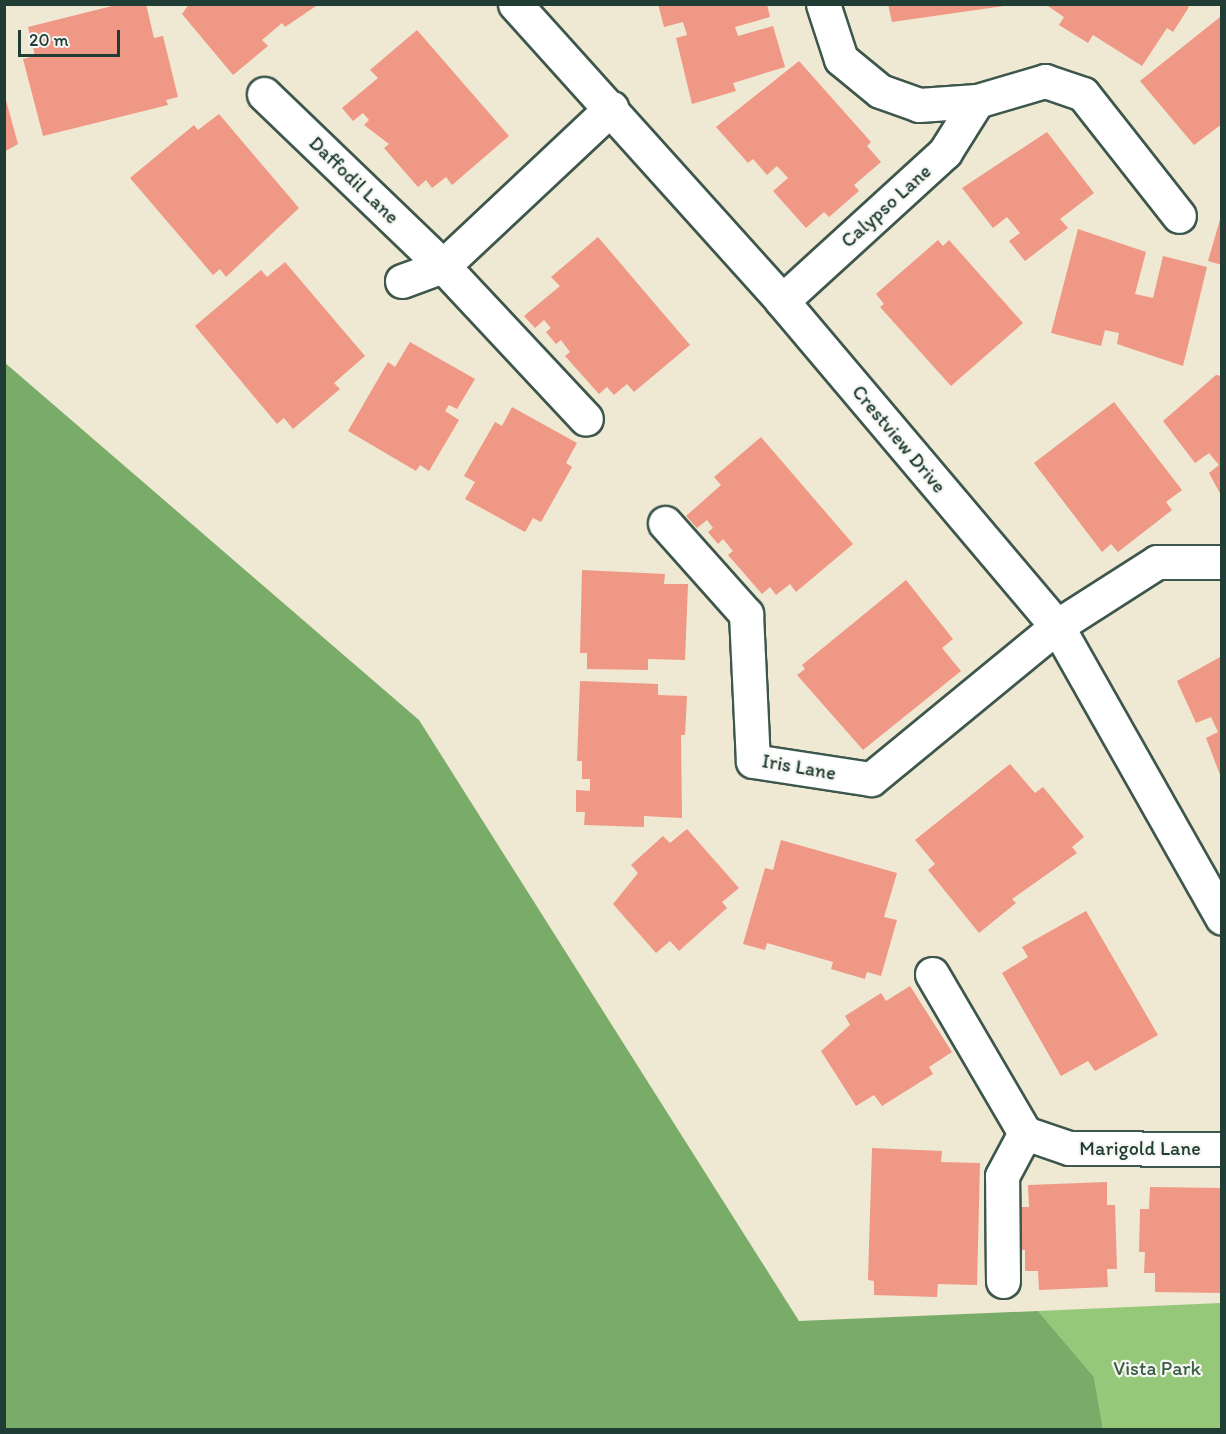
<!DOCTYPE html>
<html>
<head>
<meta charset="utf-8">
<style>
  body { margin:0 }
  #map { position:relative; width:1226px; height:1434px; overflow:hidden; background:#efe8d2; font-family:Itim,sans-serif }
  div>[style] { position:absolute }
  .green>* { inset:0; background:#95c878 }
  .forest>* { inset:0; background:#78ac68 }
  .building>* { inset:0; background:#ef9886 }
  .roads { filter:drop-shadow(2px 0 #3e574c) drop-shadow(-2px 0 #3e574c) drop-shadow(0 2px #3e574c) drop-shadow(0 -2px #3e574c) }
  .minor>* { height:33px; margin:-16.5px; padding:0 16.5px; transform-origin:16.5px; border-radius:16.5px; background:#fff }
  .tertiary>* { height:33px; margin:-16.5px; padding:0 16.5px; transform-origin:16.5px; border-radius:16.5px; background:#fff }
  span { translate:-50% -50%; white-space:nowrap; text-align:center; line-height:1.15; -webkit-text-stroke:4.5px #f6f6f2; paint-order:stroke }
  .street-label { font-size:20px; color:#1f3d34 }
  .park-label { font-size:20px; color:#3c6045 }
  .frame { position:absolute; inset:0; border:6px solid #1f3d34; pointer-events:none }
  .scale { position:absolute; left:18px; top:30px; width:102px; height:27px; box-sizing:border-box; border:3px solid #1f3d34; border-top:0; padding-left:8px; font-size:18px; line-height:21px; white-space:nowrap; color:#1f3d34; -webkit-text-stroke:4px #f6f6f2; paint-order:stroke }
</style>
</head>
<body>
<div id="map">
  <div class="green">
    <div style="clip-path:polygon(1221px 1303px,1221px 1429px,1103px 1429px,1094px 1377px,1038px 1311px)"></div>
  </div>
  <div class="forest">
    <div style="clip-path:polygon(4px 362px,419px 720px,799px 1321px,1038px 1311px,1094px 1377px,1103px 1429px,5px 1429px)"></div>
  </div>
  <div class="building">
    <div style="clip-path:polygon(120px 4px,146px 4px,154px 38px,163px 36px,178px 97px,166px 100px,168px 105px,43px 136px,23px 59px,35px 56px,28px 27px)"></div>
    <div style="clip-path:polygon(189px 4px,319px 4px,285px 27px,282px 23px,262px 40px,268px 46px,233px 75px,182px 14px)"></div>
    <div style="clip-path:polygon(658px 4px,767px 4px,770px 17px,735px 27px,738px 36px,773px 26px,785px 67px,733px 83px,736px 91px,692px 104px,676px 38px,687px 35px,683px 22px,664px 27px)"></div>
    <div style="clip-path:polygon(888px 4px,1004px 4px,1004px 6px,892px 22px)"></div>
    <div style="clip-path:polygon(1045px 4px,1185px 4px,1189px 7px,1173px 32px,1167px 28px,1142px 66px,1093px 35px,1088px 43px,1059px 25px,1064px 17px)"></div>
    <div style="clip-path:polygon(1220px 17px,1222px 124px,1194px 145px,1140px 81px)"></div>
    <div style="clip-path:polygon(417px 30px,509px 136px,452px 185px,446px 177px,432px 188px,426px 180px,418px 187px,384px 148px,389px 144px,364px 125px,369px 120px,363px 113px,353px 121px,342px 108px,378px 78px,370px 70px)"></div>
    <div style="clip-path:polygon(799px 61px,871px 142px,867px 146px,881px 162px,854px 185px,859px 191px,829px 217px,824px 212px,806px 228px,773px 191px,788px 178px,777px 166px,767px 175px,753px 159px,748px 163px,716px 127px)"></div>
    <div style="clip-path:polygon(4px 93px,18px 144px,4px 152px)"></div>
    <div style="clip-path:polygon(219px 114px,299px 208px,226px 277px,220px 269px,213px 275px,130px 178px,194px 125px,198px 130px)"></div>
    <div style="clip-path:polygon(1047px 132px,1094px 193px,1060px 219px,1068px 228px,1025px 261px,1009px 241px,1020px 233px,1007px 217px,993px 228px,962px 188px)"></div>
    <div style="clip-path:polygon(1221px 216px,1222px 216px,1222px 265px,1208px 261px)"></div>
    <div style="clip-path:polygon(1078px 229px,1146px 252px,1135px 294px,1153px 298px,1163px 256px,1207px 267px,1183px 366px,1117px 344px,1119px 333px,1105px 330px,1101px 346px,1051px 333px)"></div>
    <div style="clip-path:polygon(598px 237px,690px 345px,634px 392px,627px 384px,614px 395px,607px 387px,599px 394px,565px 356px,570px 352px,561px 340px,556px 344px,546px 332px,551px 328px,544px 320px,535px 328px,524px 316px,560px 286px,551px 277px)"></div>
    <div style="clip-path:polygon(938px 240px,943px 246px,949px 240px,1023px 323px,951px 386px,880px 307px,884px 304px,876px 294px)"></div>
    <div style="clip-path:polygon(285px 262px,365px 356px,334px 383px,340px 389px,293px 429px,284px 418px,277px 424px,195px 326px,261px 270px,267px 277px)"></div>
    <div style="clip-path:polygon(410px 342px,475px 379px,457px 409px,449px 405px,445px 411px,459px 420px,429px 471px,420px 465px,416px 471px,348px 431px,388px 362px,395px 367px)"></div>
    <div style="clip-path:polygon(1216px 375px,1222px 376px,1222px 497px,1209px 473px,1219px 465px,1209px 453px,1195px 463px,1163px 421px)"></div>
    <div style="clip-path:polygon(1114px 402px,1182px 490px,1166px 502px,1172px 510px,1118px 552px,1111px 544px,1102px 552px,1034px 463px)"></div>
    <div style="clip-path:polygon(512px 407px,577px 443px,566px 463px,572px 467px,541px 522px,533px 518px,525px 532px,465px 499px,475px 482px,464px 476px,495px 422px,502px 426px)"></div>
    <div style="clip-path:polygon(761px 437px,853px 544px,796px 592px,790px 584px,776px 595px,770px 587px,762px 594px,728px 555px,733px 551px,723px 539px,718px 544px,708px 532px,713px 528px,707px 520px,697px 528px,686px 516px,721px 485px,714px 477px)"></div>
    <div style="clip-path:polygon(582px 570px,665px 574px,664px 584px,688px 584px,685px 660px,648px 659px,648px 670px,587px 669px,587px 653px,580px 653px)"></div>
    <div style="clip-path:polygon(906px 580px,953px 639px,942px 648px,961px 671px,863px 750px,797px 675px,805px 669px,802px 665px)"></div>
    <div style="clip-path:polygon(1222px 656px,1222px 780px,1206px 738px,1218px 732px,1211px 717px,1196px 723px,1177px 681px)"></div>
    <div style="clip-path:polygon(580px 681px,658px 684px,658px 695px,687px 696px,685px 735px,681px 735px,682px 818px,644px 816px,644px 827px,584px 825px,585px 812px,576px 812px,576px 790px,590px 791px,590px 779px,582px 779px,582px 761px,577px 761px)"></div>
    <div style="clip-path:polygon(1010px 764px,1035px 793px,1043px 787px,1084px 837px,1072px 847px,1077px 853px,1012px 899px,1016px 903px,979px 933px,928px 870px,935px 864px,915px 840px)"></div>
    <div style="clip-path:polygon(687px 829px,739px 888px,722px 902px,727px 908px,679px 951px,670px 941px,656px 953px,613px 904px,638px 873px,631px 865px,663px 836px,670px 843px)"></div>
    <div style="clip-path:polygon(781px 840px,897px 873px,884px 917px,897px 920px,881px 976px,867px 972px,865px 979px,831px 969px,833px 962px,767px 943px,765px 950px,743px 944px,765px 868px,773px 870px)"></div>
    <div style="clip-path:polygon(1086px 911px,1158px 1035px,1095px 1071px,1088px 1061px,1061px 1076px,1002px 973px,1028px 957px,1022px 947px)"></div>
    <div style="clip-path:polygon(910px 986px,952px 1052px,929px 1067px,933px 1074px,882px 1106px,874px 1095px,856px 1106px,821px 1051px,850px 1025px,845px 1016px,881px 993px,886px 1001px)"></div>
    <div style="clip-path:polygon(872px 1148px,942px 1151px,941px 1162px,980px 1163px,977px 1285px,938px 1284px,937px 1297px,874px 1295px,874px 1281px,868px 1280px)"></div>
    <div style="clip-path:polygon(1107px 1182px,1107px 1205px,1115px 1205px,1117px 1269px,1107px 1269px,1108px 1287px,1039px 1290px,1038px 1271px,1025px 1271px,1025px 1250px,1019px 1250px,1018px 1207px,1029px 1207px,1028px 1185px)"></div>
    <div style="clip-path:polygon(1150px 1187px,1222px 1188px,1222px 1293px,1155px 1292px,1155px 1273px,1144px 1273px,1145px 1252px,1139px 1252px,1140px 1209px,1149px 1209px)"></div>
  </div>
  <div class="roads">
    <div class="minor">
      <div style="left:823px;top:4px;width:58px;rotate:71.9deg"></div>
      <div style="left:841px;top:59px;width:50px;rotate:39.4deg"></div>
      <div style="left:880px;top:91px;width:41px;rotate:19.7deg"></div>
      <div style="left:919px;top:105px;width:58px;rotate:-3.9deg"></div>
      <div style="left:264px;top:94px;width:248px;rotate:43.9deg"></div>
      <div style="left:443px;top:266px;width:209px;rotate:46.9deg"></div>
      <div style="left:402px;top:281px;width:44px;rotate:-20.1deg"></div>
      <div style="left:443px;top:266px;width:231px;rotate:-43.2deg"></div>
      <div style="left:782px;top:301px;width:221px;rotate:-42.4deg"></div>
      <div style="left:945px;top:152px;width:60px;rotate:-57.9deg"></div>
      <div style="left:977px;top:101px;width:71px;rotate:-16.4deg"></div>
      <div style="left:1045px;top:81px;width:40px;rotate:18.9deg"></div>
      <div style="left:1083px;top:94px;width:155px;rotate:51.8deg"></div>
      <div style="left:665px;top:523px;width:122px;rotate:48.3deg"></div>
      <div style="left:746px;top:614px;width:147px;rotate:87.3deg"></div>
      <div style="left:753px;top:761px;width:119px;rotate:8.7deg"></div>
      <div style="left:871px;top:779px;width:241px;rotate:-39.4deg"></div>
      <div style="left:1057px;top:626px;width:119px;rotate:-32.6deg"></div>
      <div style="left:1157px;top:562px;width:65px"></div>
      <div style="left:932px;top:974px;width:184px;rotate:59.7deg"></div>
      <div style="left:1025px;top:1133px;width:46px;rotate:18.8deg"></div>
      <div style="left:1069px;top:1148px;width:153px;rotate:0.4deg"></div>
      <div style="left:1003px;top:1281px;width:105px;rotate:-90.5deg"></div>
      <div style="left:1002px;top:1176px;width:49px;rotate:-61.9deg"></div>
    </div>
    <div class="tertiary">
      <div style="left:515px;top:4px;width:399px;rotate:48deg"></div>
      <div style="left:782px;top:301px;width:426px;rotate:49.8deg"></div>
      <div style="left:1057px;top:626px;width:335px;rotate:60.5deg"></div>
    </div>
  </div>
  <div class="street-label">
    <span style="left:354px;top:180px;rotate:44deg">Daffodil Lane</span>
    <span style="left:886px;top:206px;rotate:-42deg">Calypso Lane</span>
    <span style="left:899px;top:439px;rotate:50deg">Crestview Drive</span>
    <span style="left:799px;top:767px;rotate:10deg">Iris Lane</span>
    <span style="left:1140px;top:1148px">Marigold Lane</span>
  </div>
  <div class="park-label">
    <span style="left:1157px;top:1368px">Vista Park</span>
  </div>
  <div class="frame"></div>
  <div class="scale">20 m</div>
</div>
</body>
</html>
